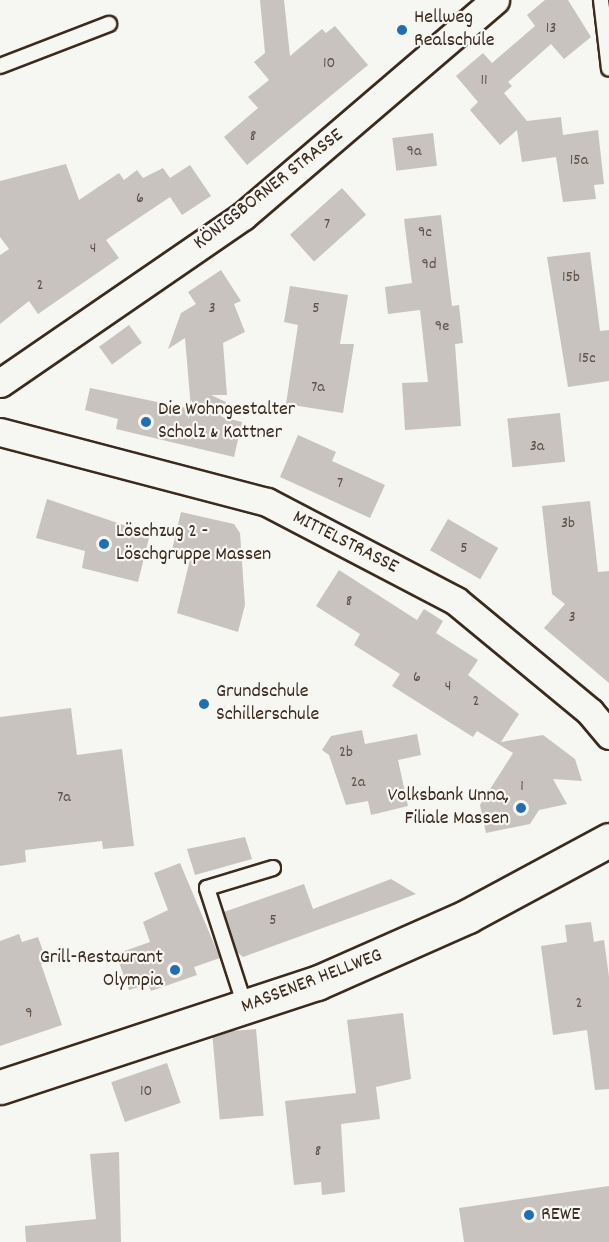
<!DOCTYPE html>
<html>
<head>
<meta charset="utf-8">
<style>
  body { margin:0 }
  #map { position:relative; width:609px; height:1242px; overflow:hidden; background:#f6f6f2; font-family:Dekko,sans-serif }
  div>[style] { position:absolute }
  .building>* { inset:0; background:#c8c3be; transform-origin:0 0 }
  .roads { filter:drop-shadow(2px 0 #3b2a1e) drop-shadow(-2px 0 #3b2a1e) drop-shadow(0 2px #3b2a1e) drop-shadow(0 -2px #3b2a1e) }
  .lane>* { height:14px; margin:-7px; padding:0 7px; transform-origin:7px; border-radius:7px; background:#f6f6f2 }
  .street>* { height:27px; margin:-13.5px; padding:0 13.5px; transform-origin:13.5px; border-radius:13.5px; background:#f6f6f2 }
  .secondary>* { height:33px; margin:-16.5px; padding:0 16.5px; transform-origin:16.5px; border-radius:16.5px; background:#f6f6f2 }
  .dots>* { width:16px; height:16px; translate:-50% -50%; box-sizing:border-box; border:3px solid #f6f6f2; border-radius:50% }
  span { translate:-50% -50%; white-space:nowrap; text-align:center; line-height:1.15; -webkit-text-stroke:4.5px #f6f6f2; paint-order:stroke }
  .number-label { font-size:16px; color:#5e5046 }
  .number-label span { -webkit-text-stroke-width:0 }
  .poi-label { font-size:20px; color:#3b2a1e }
  .left { translate:0 -50%; text-align:left }
  .right { translate:-100% -50%; text-align:right }
  .street-label { font-size:20px; color:#3b2a1e }
</style>
</head>
<body>
<div id="map">
  <div class="building">
    <div style="clip-path:polygon(260px 0,284px 0,290px 56px,322px 29px,326px 33px,335px 26px,368px 65px,247px 165px,224px 137px,258px 108px,248px 97px,269px 80px,254px 62px,265px 53px)"></div>
    <div style="clip-path:polygon(545px 0,568px 0,591px 37px,564px 59px,551px 44px,508px 82px,512px 86px,504px 93px,527px 121px,561px 117px,563px 135px,598px 130px,604px 184px,594px 185px,596px 199px,563px 202px,556px 157px,522px 162px,517px 130px,500px 145px,470px 110px,478px 102px,456px 76px,483px 53px,492px 63px,535px 26px,527px 15px)"></div>
    <div style="left:433px;top:133px;width:33px;height:41px;rotate:83deg"></div>
    <div style="clip-path:polygon(66px 164px,79px 200px,119px 173px,124px 180px,137px 170px,143px 178px,163px 168px,170px 178px,190px 165px,211px 196px,182px 215px,170px 197px,106px 240px,119px 258px,38px 314px,29px 301px,0 324px,0 255px,9px 249px,0 237px,0 181px)"></div>
    <div style="left:342px;top:188px;width:36px;height:70px;rotate:48deg"></div>
    <div style="clip-path:polygon(441px 215px,452px 306px,459px 305px,463px 343px,455px 344px,461px 426px,405px 430px,402px 383px,428px 382px,420px 310px,388px 314px,385px 287px,412px 283px,404px 219px)"></div>
    <div style="clip-path:polygon(590px 252px,600px 331px,609px 330px,609px 381px,568px 387px,547px 257px)"></div>
    <div style="clip-path:polygon(221px 270px,241px 301px,234px 304px,245px 332px,223px 343px,227px 395px,211px 395px,226px 402px,222px 417px,242px 422px,234px 457px,116px 429px,118px 419px,85px 410px,90px 388px,191px 409px,185px 338px,168px 349px,181px 313px,196px 304px,188px 292px)"></div>
    <div style="clip-path:polygon(290px 286px,348px 295px,340px 344px,354px 344px,343px 413px,286px 404px,298px 325px,284px 322px)"></div>
    <div style="left:129px;top:325px;width:22px;height:37px;rotate:54deg"></div>
    <div style="left:560px;top:413px;width:49px;height:53px;rotate:84deg"></div>
    <div style="clip-path:polygon(298px 435px,336px 452px,332px 461px,385px 485px,370px 518px,280px 477px)"></div>
    <div style="clip-path:polygon(47px 499px,150px 534px,138px 582px,82px 568px,85px 551px,36px 538px)"></div>
    <div style="clip-path:polygon(590px 501px,598px 572px,609px 571px,609px 683px,544px 628px,565px 604px,552px 594px,542px 506px)"></div>
    <div style="clip-path:polygon(181px 512px,234px 524px,240px 533px,245px 605px,238px 632px,177px 613px,191px 555px,172px 550px)"></div>
    <div style="left:448px;top:519px;width:58px;height:36px;rotate:30deg"></div>
    <div style="clip-path:polygon(339px 570px,417px 620px,424px 609px,443px 621px,436px 633px,478px 660px,468px 675px,519px 714px,501px 742px,543px 735px,575px 759px,582px 781px,553px 779px,567px 804px,539px 810px,530px 824px,486px 833px,480px 805px,513px 753px,477px 731px,473px 737px,392px 686px,400px 674px,354px 645px,360px 634px,316px 606px)"></div>
    <div style="clip-path:polygon(71px 708px,77px 755px,122px 749px,134px 846px,103px 849px,102px 841px,25px 850px,26px 862px,0 866px,0 717px)"></div>
    <div style="clip-path:polygon(362px 730px,365px 744px,417px 734px,421px 755px,398px 760px,408px 806px,371px 815px,368px 801px,346px 805px,329px 755px,322px 750px,331px 736px)"></div>
    <div style="clip-path:polygon(245px 837px,252px 859px,195px 875px,187px 849px)"></div>
    <div style="clip-path:polygon(180px 863px,220px 958px,194px 967px,197px 975px,151px 991px,148px 984px,129px 990px,116px 954px,150px 942px,143px 922px,168px 910px,154px 873px)"></div>
    <div style="clip-path:polygon(391px 879px,416px 894px,243px 957px,237px 952px,224px 912px,304px 884px,313px 909px)"></div>
    <div style="clip-path:polygon(591px 922px,594px 942px,604px 940px,609px 977px,609px 1089px,595px 1090px,587px 1030px,553px 1035px,541px 946px,567px 942px,565px 925px)"></div>
    <div style="clip-path:polygon(19px 934px,22px 942px,38px 937px,47px 962px,41px 964px,62px 1025px,0 1046px,0 941px)"></div>
    <div style="clip-path:polygon(403px 1013px,411px 1079px,376px 1087px,380px 1119px,341px 1124px,345px 1192px,322px 1195px,321px 1182px,294px 1185px,285px 1101px,356px 1093px,347px 1020px)"></div>
    <div style="left:256px;top:1029px;width:87px;height:44px;rotate:85deg"></div>
    <div style="left:167px;top:1063px;width:42px;height:59px;rotate:71deg"></div>
    <div style="clip-path:polygon(119px 1152px,121px 1242px,26px 1242px,25px 1226px,96px 1219px,90px 1154px)"></div>
    <div style="clip-path:polygon(609px 1186px,609px 1242px,464px 1242px,459px 1208px)"></div>
  </div>
  <div class="roads">
    <div class="lane">
      <div style="left:601px;top:0;width:69px;rotate:83.4deg"></div>
      <div style="left:0;top:66px;width:117px;rotate:-21.1deg"></div>
      <div style="left:245px;top:1006px;width:124px;rotate:-107.9deg"></div>
      <div style="left:207px;top:888px;width:69px;rotate:-16.9deg"></div>
    </div>
    <div class="street">
      <div style="left:0;top:383px;width:295px;rotate:-34.5deg"></div>
      <div style="left:243px;top:216px;width:332px;rotate:-40.6deg"></div>
      <div style="left:0;top:432px;width:276px;rotate:14.7deg"></div>
      <div style="left:267px;top:502px;width:213px;rotate:27.6deg"></div>
      <div style="left:456px;top:601px;width:174px;rotate:39.6deg"></div>
      <div style="left:590px;top:712px;width:30px;rotate:50deg"></div>
    </div>
    <div class="secondary">
      <div style="left:0;top:1087px;width:334px;rotate:-18.2deg"></div>
      <div style="left:317px;top:983px;width:165px;rotate:-23.9deg"></div>
      <div style="left:468px;top:916px;width:160px;rotate:-28.3deg"></div>
    </div>
  </div>
  <div class="dots">
    <div style="left:402px;top:30px;background:#1f6fb2"></div>
    <div style="left:146px;top:422px;background:#1f6fb2"></div>
    <div style="left:104px;top:544px;background:#1f6fb2"></div>
    <div style="left:204px;top:704px;background:#1f6fb2"></div>
    <div style="left:521px;top:808px;background:#1f6fb2"></div>
    <div style="left:175px;top:970px;background:#1f6fb2"></div>
    <div style="left:529px;top:1215px;background:#1f6fb2"></div>
  </div>
  <div class="number-label">
    <span style="left:551px;top:29px">13</span>
    <span style="left:329px;top:64px">10</span>
    <span style="left:484px;top:81px">11</span>
    <span style="left:253px;top:137px">8</span>
    <span style="left:414px;top:152px">9a</span>
    <span style="left:579px;top:161px">15a</span>
    <span style="left:140px;top:199px">6</span>
    <span style="left:327px;top:225px">7</span>
    <span style="left:425px;top:233px">9c</span>
    <span style="left:93px;top:249px">4</span>
    <span style="left:429px;top:265px">9d</span>
    <span style="left:571px;top:278px">15b</span>
    <span style="left:40px;top:286px">2</span>
    <span style="left:212px;top:309px">3</span>
    <span style="left:316px;top:309px">5</span>
    <span style="left:442px;top:327px">9e</span>
    <span style="left:587px;top:359px">15c</span>
    <span style="left:318px;top:388px">7a</span>
    <span style="left:537px;top:447px">3a</span>
    <span style="left:340px;top:484px">7</span>
    <span style="left:568px;top:524px">3b</span>
    <span style="left:464px;top:549px">5</span>
    <span style="left:349px;top:602px">8</span>
    <span style="left:572px;top:618px">3</span>
    <span style="left:417px;top:678px">6</span>
    <span style="left:448px;top:687px">4</span>
    <span style="left:476px;top:702px">2</span>
    <span style="left:346px;top:753px">2b</span>
    <span style="left:358px;top:783px">2a</span>
    <span style="left:522px;top:787px">1</span>
    <span style="left:64px;top:798px">7a</span>
    <span style="left:273px;top:921px">5</span>
    <span style="left:579px;top:1004px">2</span>
    <span style="left:29px;top:1014px">9</span>
    <span style="left:146px;top:1092px">10</span>
    <span style="left:318px;top:1152px">8</span>
  </div>
  <div class="poi-label">
    <span class="left" style="left:414px;top:30px">Hellweg<br>Realschule</span>
    <span class="left" style="left:158px;top:422px">Die Wohngestalter<br>Scholz &amp; Kattner</span>
    <span class="left" style="left:116px;top:544px">Löschzug 2 -<br>Löschgruppe Massen</span>
    <span class="left" style="left:216px;top:704px">Grundschule<br>Schillerschule</span>
    <span class="right" style="left:509px;top:808px">Volksbank Unna,<br>Filiale Massen</span>
    <span class="right" style="left:163px;top:970px">Grill-Restaurant<br>Olympia</span>
    <span class="left" style="left:541px;top:1215px">REWE</span>
  </div>
  <div class="street-label">
    <span style="left:269px;top:190px;rotate:-38deg">KÖNIGSBORNER STRASSE</span>
    <span style="left:345px;top:543px;rotate:27deg">MITTELSTRASSE</span>
    <span style="left:312px;top:982px;rotate:-21deg">MASSENER HELLWEG</span>
  </div>
</div>
</body>
</html>
